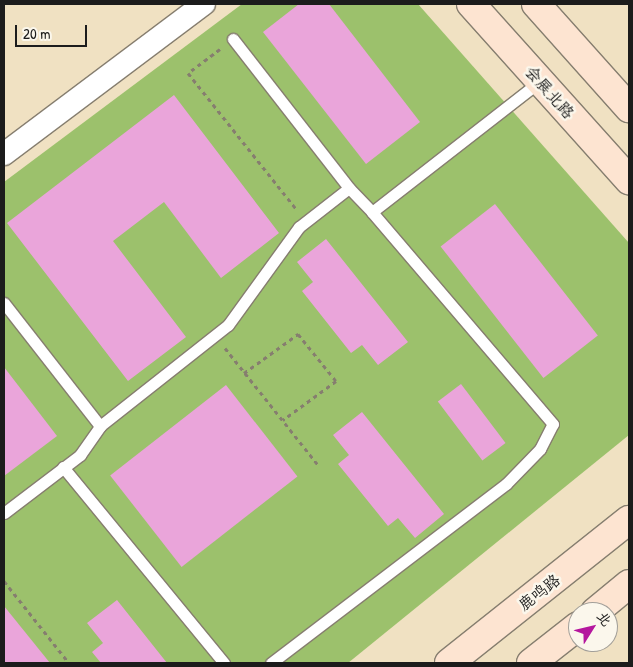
<!DOCTYPE html>
<html>
<head>
<meta charset="utf-8">
<style>
  body { margin:0 }
  #map { position:relative; width:633px; height:667px; overflow:hidden; background:#f0e1c2; font-family:"Patrick Hand","LXGW WenKai TC",sans-serif }
  div>[style] { position:absolute }
  .green>* { inset:0; background:#9cc16c }
  .building>* { inset:0; background:#eaa5da; transform-origin:0 0 }
  .path>* { height:3px; margin-top:-1.5px; transform-origin:0; background:repeating-linear-gradient(90deg,#867e6f 0 4px,transparent 0 8px) }
  .roads { filter:drop-shadow(1px 0 #867e6f) drop-shadow(-1px 0 #867e6f) drop-shadow(0 1px #867e6f) drop-shadow(0 -1px #867e6f) }
  .service>* { height:11px; margin:-5.5px; padding:0 5.5px; transform-origin:5.5px; border-radius:5.5px; background:#fff }
  .minor>* { height:22px; margin:-11px; padding:0 11px; transform-origin:11px; border-radius:11px; background:#fff }
  .secondary>* { height:28px; margin:-14px; padding:0 14px; transform-origin:14px; border-radius:14px; background:#fde4d1 }
  span { translate:-50% -50%; white-space:nowrap; text-align:center; line-height:1.15; -webkit-text-stroke:5px #fbf7ec; paint-order:stroke }
  .street-label { font-size:16px; color:#1c1c1c }
  .frame { position:absolute; inset:0; border:5px solid #1c1c1c; pointer-events:none }
  .north { position:absolute; left:568px; top:602px; width:50px; height:50px; box-sizing:border-box; background:#fbf7ec; border:1px solid #a29f99; border-radius:50%; rotate:54deg; font-size:14px; font-weight:700; line-height:20px; text-align:center; color:#1c1c1c }
  .north::after { content:''; display:block; margin:auto; width:18px; height:22px; background:#b5179e; clip-path:polygon(50% 0,100% 100%,50% 72%,0 100%) }
  .scale { position:absolute; left:15px; top:25px; width:72px; height:22px; box-sizing:border-box; border:2px solid #1c1c1c; border-top:0; padding-left:6px; font-size:15px; line-height:18px; white-space:nowrap; color:#1c1c1c; -webkit-text-stroke:4px #fbf7ec; paint-order:stroke }
</style>
</head>
<body>
<div id="map">
  <div class="green">
    <div style="clip-path:polygon(242px 4px,418px 4px,629px 243px,629px 435px,348px 663px,4px 663px,4px 182px)"></div>
  </div>
  <div class="building">
    <div style="clip-path:polygon(299px 4px,329px 4px,420px 122px,366px 164px,263px 32px)"></div>
    <div style="clip-path:polygon(174px 95px,279px 233px,221px 278px,164px 202px,113px 241px,186px 337px,128px 381px,7px 223px)"></div>
    <div style="left:495px;top:204px;width:167px;height:69px;rotate:52deg"></div>
    <div style="clip-path:polygon(326px 239px,408px 342px,378px 365px,362px 345px,351px 353px,302px 291px,313px 282px,297px 262px)"></div>
    <div style="clip-path:polygon(4px 367px,57px 436px,4px 476px)"></div>
    <div style="left:461px;top:384px;width:74px;height:29px;rotate:53deg"></div>
    <div style="left:226px;top:385px;width:116px;height:147px;rotate:52deg"></div>
    <div style="clip-path:polygon(362px 412px,444px 514px,415px 538px,398px 518px,388px 526px,338px 464px,349px 455px,333px 435px)"></div>
    <div style="clip-path:polygon(117px 600px,167px 663px,101px 663px,92px 652px,103px 643px,87px 623px)"></div>
    <div style="clip-path:polygon(4px 606px,50px 663px,4px 663px)"></div>
  </div>
  <div class="path">
    <div style="left:220px;top:49px;width:40px;rotate:143deg"></div>
    <div style="left:188px;top:73px;width:174px;rotate:51.5deg"></div>
    <div style="left:225px;top:348px;width:151px;rotate:51.5deg"></div>
    <div style="left:244px;top:373px;width:67px;rotate:-35.8deg"></div>
    <div style="left:298px;top:334px;width:60px;rotate:51deg"></div>
    <div style="left:336px;top:381px;width:66px;rotate:143.7deg"></div>
    <div style="left:4px;top:581px;width:105px;rotate:51.6deg"></div>
  </div>
  <div class="roads">
    <div class="service">
      <div style="left:233px;top:39px;width:189px;rotate:52.1deg"></div>
      <div style="left:4px;top:303px;width:156px;rotate:52deg"></div>
      <div style="left:63px;top:467px;width:254px;rotate:50.6deg"></div>
      <div style="left:4px;top:513px;width:96px;rotate:-37.3deg"></div>
      <div style="left:80px;top:455px;width:35px;rotate:-55deg"></div>
      <div style="left:100px;top:426px;width:163px;rotate:-38.3deg"></div>
      <div style="left:228px;top:325px;width:121px;rotate:-54.1deg"></div>
      <div style="left:299px;top:227px;width:63px;rotate:-38deg"></div>
      <div style="left:349px;top:188px;width:33px;rotate:46deg"></div>
      <div style="left:372px;top:212px;width:213px;rotate:-37.9deg"></div>
      <div style="left:271px;top:663px;width:295px;rotate:-37.3deg"></div>
      <div style="left:506px;top:484px;width:49px;rotate:-45.8deg"></div>
      <div style="left:540px;top:449px;width:28px;rotate:-63deg"></div>
      <div style="left:553px;top:424px;width:279px;rotate:-130.5deg"></div>
    </div>
    <div class="minor">
      <div style="left:4px;top:154px;width:250px;rotate:-36.9deg"></div>
    </div>
    <div class="secondary">
      <div style="left:471px;top:4px;width:237px;rotate:48.1deg"></div>
      <div style="left:536px;top:4px;width:140px;rotate:48.2deg"></div>
      <div style="left:595px;top:612px;width:44px;rotate:-39.5deg"></div>
      <div style="left:449px;top:663px;width:230px;rotate:-38.5deg"></div>
      <div style="left:531px;top:663px;width:60px;rotate:-38.2deg"></div>
    </div>
  </div>
  <div class="street-label">
    <span style="left:550px;top:92px;rotate:48deg">会展北路</span>
    <span style="left:539px;top:592px;rotate:-38deg">鹿鸣路</span>
  </div>
  <div class="frame"></div>
  <div class="north">北</div>
  <div class="scale">20 m</div>
</div>
</body>
</html>
